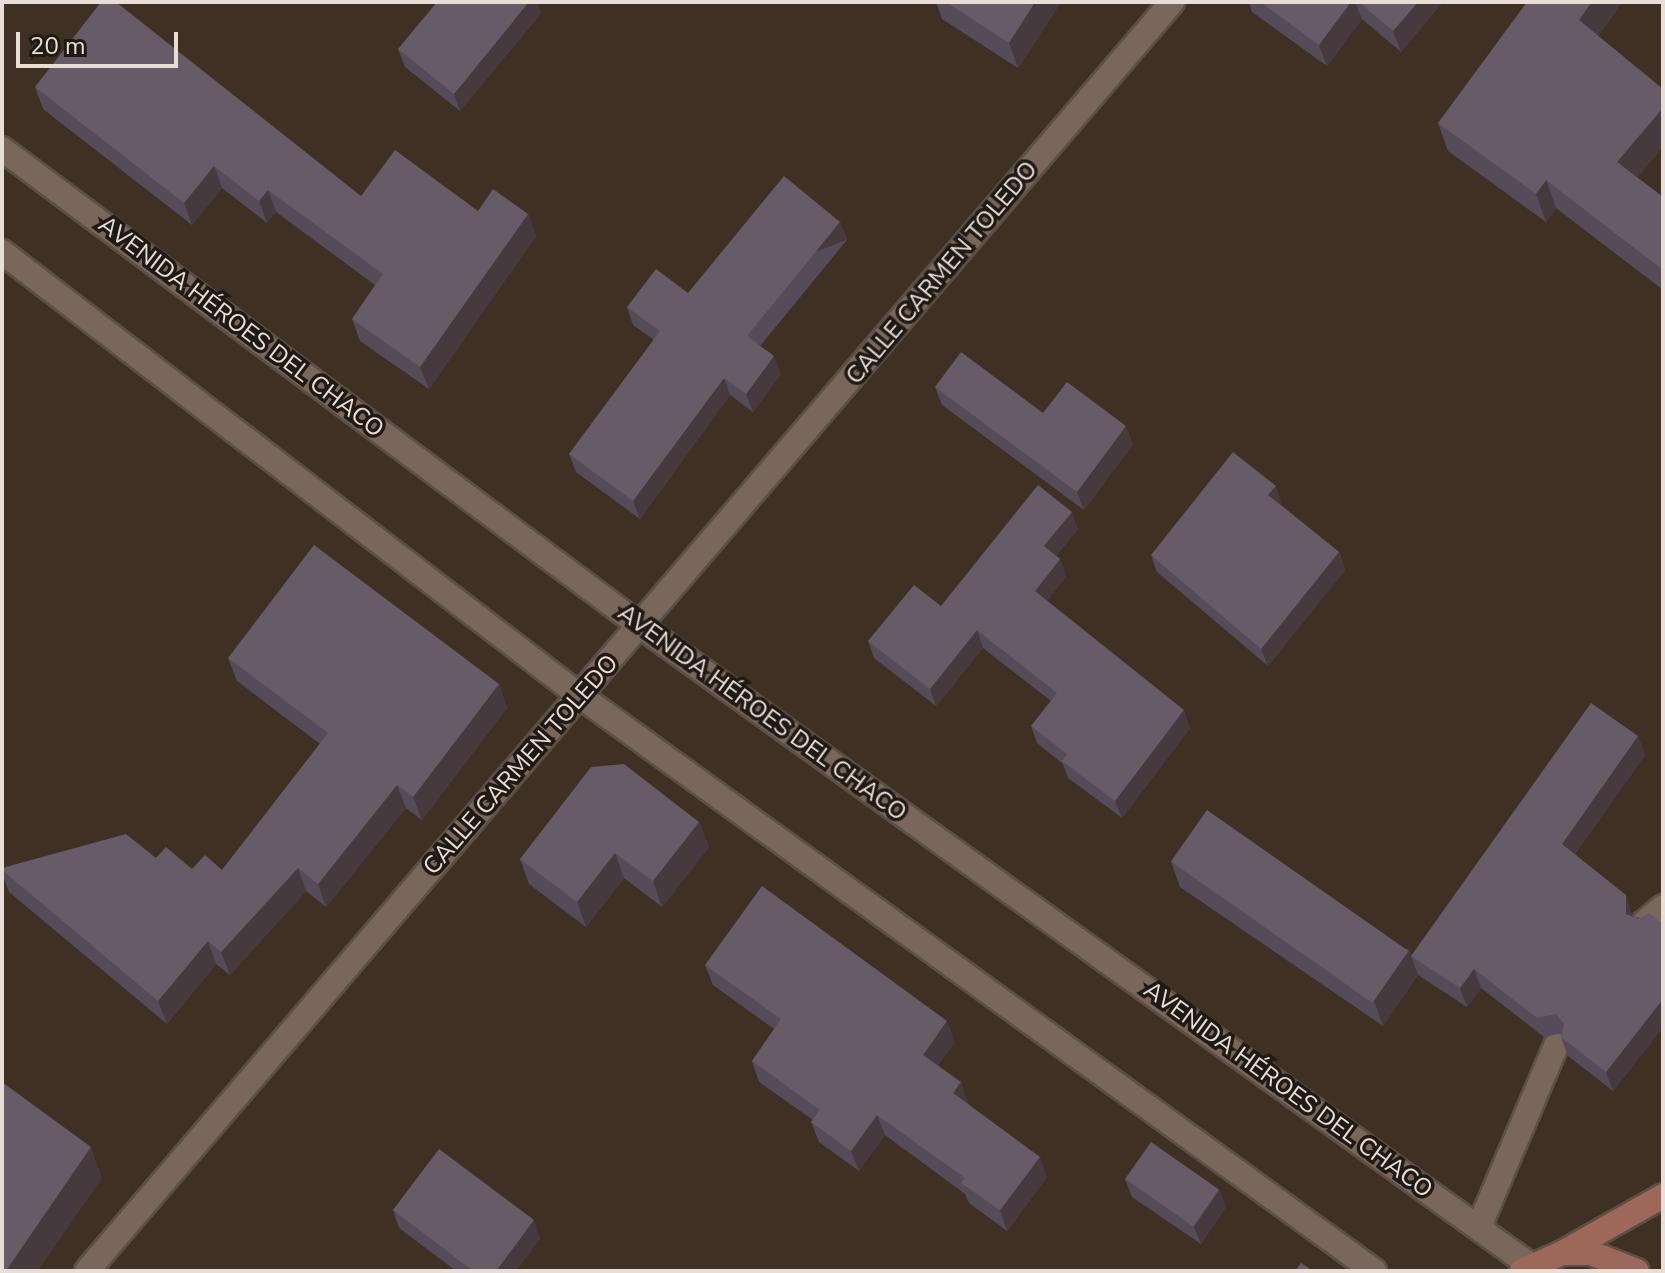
<!DOCTYPE html>
<html>
<head>
<meta charset="utf-8">
<style>
  body { margin:0 }
  #map { position:relative; width:1665px; height:1273px; overflow:hidden; background:#3f3024; font-family:"Nunito Sans",sans-serif }
  div>[style] { position:absolute }
  .roads { filter:drop-shadow(2px 0 #5c4f45) drop-shadow(-2px 0 #5c4f45) drop-shadow(0 2px #5c4f45) drop-shadow(0 -2px #5c4f45) }
  .service>* { height:24px; margin:-12px; padding:0 12px; transform-origin:12px; border-radius:12px; background:#78675a }
  .minor>* { height:24px; margin:-12px; padding:0 12px; transform-origin:12px; border-radius:12px; background:#78675a }
  .tertiary>* { height:24px; margin:-12px; padding:0 12px; transform-origin:12px; border-radius:12px; background:#78675a }
  .secondary>* { height:24px; margin:-12px; padding:0 12px; transform-origin:12px; border-radius:12px; background:#9d685a }
  .wall>* { inset:0; background:#564b58 }
  .shaded-wall>* { inset:0; background:#463a3e; transform-origin:0 0 }
  .building>* { inset:0; background:#665b66; transform-origin:0 0 }
  span { translate:-50% -50%; white-space:nowrap; text-align:center; line-height:1.15; -webkit-text-stroke:7px #211a14; paint-order:stroke }
  .street-label { font-size:24px; color:#e8ded6 }
  .frame { position:absolute; inset:0; border:4px solid #e8ded6; pointer-events:none }
  .scale { position:absolute; left:16px; top:32px; width:162px; height:36px; box-sizing:border-box; border:4px solid #e8ded6; border-top:0; padding-left:10px; font-size:24px; line-height:28px; white-space:nowrap; color:#e8ded6; -webkit-text-stroke:6px #211a14; paint-order:stroke }
</style>
</head>
<body>
<div id="map">
  <div class="roads">
    <div class="service">
      <div style="left:1644px;top:923px;width:25px;rotate:-40deg"></div>
      <div style="left:1479px;top:1227px;width:197px;rotate:-67deg"></div>
    </div>
    <div class="minor">
      <div style="left:87px;top:1271px;width:1670px;rotate:-49.47deg"></div>
    </div>
    <div class="tertiary">
      <div style="left:2px;top:149px;width:799px;rotate:36.76deg"></div>
      <div style="left:642px;top:627px;width:1093px;rotate:35.7deg"></div>
      <div style="left:2px;top:252px;width:727px;rotate:37.52deg"></div>
      <div style="left:579px;top:695px;width:982px;rotate:35.92deg"></div>
    </div>
    <div class="secondary">
      <div style="left:1564px;top:1252px;width:114px;rotate:-29.5deg"></div>
      <div style="left:1522px;top:1271px;width:44px;rotate:-24.2deg"></div>
      <div style="left:1562px;top:1253px;width:29px"></div>
      <div style="left:1591px;top:1253px;width:49px;rotate:21.4deg"></div>
    </div>
  </div>
  <div class="wall">
    <div style="clip-path:polygon(936px 2px,1061px 2px,1018px 68px,942px 19px)"></div>
    <div style="clip-path:polygon(1249px 2px,1443px 2px,1401px 52px,1362px 19px,1327px 66px,1252px 12px)"></div>
    <div style="clip-path:polygon(1622px 2px,1598px 36px,1638px 178px,1663px 197px,1663px 290px,1556px 208px,1546px 222px,1448px 151px,1438px 123px)"></div>
    <div style="clip-path:polygon(541px 13px,460px 111px,405px 67px,398px 49px)"></div>
    <div style="clip-path:polygon(35px 87px,361px 196px,478px 211px,528px 214px,536px 236px,429px 389px,360px 341px,352px 319px,375px 285px,276px 212px,267px 223px,222px 188px,192px 225px,43px 109px)"></div>
    <div style="clip-path:polygon(840px 222px,847px 240px,760px 346px,781px 374px,753px 412px,730px 395px,640px 519px,576px 472px,569px 454px,654px 340px,633px 325px,627px 307px,688px 293px)"></div>
    <div style="clip-path:polygon(935px 387px,1043px 413px,1133px 444px,1084px 510px,942px 405px)"></div>
    <div style="clip-path:polygon(1282px 504px,1281px 505px,1339px 552px,1345px 570px,1268px 666px,1157px 572px,1151px 555px)"></div>
    <div style="clip-path:polygon(1078px 529px,1056px 556px,1060px 559px,1066px 576px,1047px 601px,1190px 728px,1122px 818px,1068px 778px,1063px 764px,1037px 743px,1031px 726px,1051px 701px,983px 648px,936px 706px,874px 658px,868px 641px,941px 606px)"></div>
    <div style="clip-path:polygon(228px 658px,499px 684px,507px 708px,422px 820px,406px 808px,326px 907px,306px 891px,230px 975px,216px 964px,167px 1024px,9px 892px,2px 874px,2px 868px,156px 858px,192px 869px,222px 870px,320px 744px,237px 681px)"></div>
    <div style="clip-path:polygon(1638px 736px,1645px 755px,1575px 854px,1632px 914px,1633px 916px,1663px 924px,1663px 1027px,1613px 1091px,1568px 1056px,1561px 1037px,1562px 1033px,1544px 1037px,1481px 988px,1467px 1007px,1418px 975px,1383px 1026px,1180px 887px,1171px 862px,1409px 950px,1411px 956px)"></div>
    <div style="clip-path:polygon(699px 822px,709px 847px,662px 907px,624px 878px,586px 927px,529px 884px,520px 859px)"></div>
    <div style="clip-path:polygon(705px 965px,955px 1042px,938px 1065px,968px 1102px,967px 1103px,1047px 1177px,1007px 1231px,969px 1203px,965px 1194px,885px 1135px,859px 1171px,819px 1142px,811px 1122px,813px 1120px,759px 1082px,752px 1061px,774px 1029px,713px 985px)"></div>
    <div style="clip-path:polygon(1125px 1179px,1219px 1190px,1226px 1207px,1201px 1244px,1132px 1197px)"></div>
    <div style="clip-path:polygon(393px 1210px,540px 1238px,516px 1271px,456px 1271px,399px 1228px)"></div>
  </div>
  <div class="shaded-wall">
    <div style="clip-path:polygon(529px 2px,537px 2px,541px 13px,460px 111px,454px 94px)"></div>
    <div style="clip-path:polygon(1035px 2px,1061px 2px,1018px 68px,1009px 43px)"></div>
    <div style="clip-path:polygon(1351px 2px,1355px 2px,1362px 19px,1327px 66px,1319px 45px)"></div>
    <div style="clip-path:polygon(1418px 2px,1443px 2px,1401px 52px,1393px 31px)"></div>
    <div style="clip-path:polygon(1592px 2px,1622px 2px,1589px 48px,1579px 20px)"></div>
    <div style="clip-path:polygon(1663px 108px,1663px 147px,1627px 190px,1617px 162px)"></div>
    <div style="clip-path:polygon(214px 166px,222px 188px,192px 225px,184px 203px)"></div>
    <div style="clip-path:polygon(1546px 180px,1556px 208px,1546px 222px,1536px 194px)"></div>
    <div style="clip-path:polygon(268px 190px,276px 212px,267px 223px,259px 201px)"></div>
    <div style="clip-path:polygon(528px 214px,536px 236px,429px 389px,420px 367px)"></div>
    <div style="left:840px;top:222px;width:19px;height:147px;rotate:69deg"></div>
    <div style="clip-path:polygon(774px 356px,781px 374px,753px 412px,746px 394px)"></div>
    <div style="clip-path:polygon(724px 378px,730px 395px,640px 519px,633px 501px)"></div>
    <div style="clip-path:polygon(1126px 426px,1133px 444px,1084px 510px,1077px 492px)"></div>
    <div style="clip-path:polygon(1276px 486px,1282px 504px,1274px 513px,1268px 495px)"></div>
    <div style="clip-path:polygon(1072px 512px,1078px 529px,1050px 564px,1044px 546px)"></div>
    <div style="clip-path:polygon(1339px 552px,1345px 570px,1268px 666px,1261px 649px)"></div>
    <div style="clip-path:polygon(1060px 559px,1066px 576px,1041px 609px,1035px 591px)"></div>
    <div style="clip-path:polygon(977px 630px,983px 648px,936px 706px,930px 689px)"></div>
    <div style="clip-path:polygon(499px 684px,507px 708px,422px 820px,413px 797px)"></div>
    <div style="clip-path:polygon(1184px 710px,1190px 728px,1122px 818px,1115px 801px)"></div>
    <div style="clip-path:polygon(1638px 736px,1645px 755px,1569px 863px,1562px 844px)"></div>
    <div style="clip-path:polygon(397px 785px,406px 808px,326px 907px,318px 884px)"></div>
    <div style="clip-path:polygon(699px 822px,709px 847px,662px 907px,653px 881px)"></div>
    <div style="clip-path:polygon(615px 853px,624px 878px,586px 927px,577px 902px)"></div>
    <div style="clip-path:polygon(298px 868px,306px 891px,230px 975px,221px 952px)"></div>
    <div style="clip-path:polygon(1626px 895px,1632px 914px,1633px 933px,1626px 914px)"></div>
    <div style="clip-path:polygon(208px 941px,216px 964px,167px 1024px,158px 1001px)"></div>
    <div style="clip-path:polygon(1409px 950px,1418px 975px,1383px 1026px,1374px 1001px)"></div>
    <div style="clip-path:polygon(1474px 969px,1481px 988px,1467px 1007px,1460px 988px)"></div>
    <div style="clip-path:polygon(1663px 999px,1663px 1027px,1613px 1091px,1606px 1072px)"></div>
    <div style="clip-path:polygon(947px 1021px,955px 1042px,930px 1075px,923px 1055px)"></div>
    <div style="clip-path:polygon(961px 1082px,968px 1102px,960px 1113px,953px 1093px)"></div>
    <div style="clip-path:polygon(877px 1115px,885px 1135px,859px 1171px,851px 1151px)"></div>
    <div style="clip-path:polygon(91px 1147px,102px 1178px,38px 1271px,6px 1271px)"></div>
    <div style="clip-path:polygon(1040px 1157px,1047px 1177px,1007px 1231px,1000px 1210px)"></div>
    <div style="clip-path:polygon(1219px 1190px,1226px 1207px,1201px 1244px,1194px 1227px)"></div>
    <div style="clip-path:polygon(534px 1220px,540px 1238px,516px 1271px,496px 1271px)"></div>
  </div>
  <div class="building">
    <div style="clip-path:polygon(101px 2px,116px 2px,361px 196px,395px 150px,478px 211px,493px 189px,528px 214px,420px 367px,352px 319px,383px 274px,268px 190px,259px 201px,214px 166px,184px 203px,35px 87px)"></div>
    <div style="clip-path:polygon(437px 2px,529px 2px,454px 94px,398px 49px)"></div>
    <div style="clip-path:polygon(946px 2px,1035px 2px,1009px 43px)"></div>
    <div style="clip-path:polygon(1260px 2px,1351px 2px,1319px 45px)"></div>
    <div style="clip-path:polygon(1359px 2px,1418px 2px,1393px 31px)"></div>
    <div style="clip-path:polygon(1527px 2px,1592px 2px,1579px 20px,1663px 89px,1663px 108px,1617px 162px,1663px 197px,1663px 270px,1546px 180px,1536px 194px,1438px 123px)"></div>
    <div style="clip-path:polygon(784px 176px,840px 222px,747px 336px,774px 356px,746px 394px,724px 378px,633px 501px,569px 454px,660px 331px,627px 307px,656px 269px,688px 293px)"></div>
    <div style="clip-path:polygon(961px 352px,1043px 413px,1067px 382px,1126px 426px,1077px 492px,935px 387px)"></div>
    <div style="clip-path:polygon(1233px 452px,1276px 486px,1268px 495px,1339px 552px,1261px 649px,1151px 555px)"></div>
    <div style="clip-path:polygon(1038px 485px,1072px 512px,1044px 546px,1060px 559px,1035px 591px,1184px 710px,1115px 801px,1062px 761px,1067px 754px,1031px 726px,1057px 693px,977px 630px,930px 689px,868px 641px,914px 585px,941px 606px)"></div>
    <div style="clip-path:polygon(314px 545px,499px 684px,413px 797px,397px 785px,318px 884px,298px 868px,221px 952px,208px 941px,158px 1001px,2px 870px,2px 868px,126px 834px,156px 858px,166px 847px,192px 869px,205px 855px,222px 870px,328px 733px,228px 658px)"></div>
    <div style="clip-path:polygon(1591px 703px,1638px 736px,1562px 844px,1626px 895px,1626px 914px,1639px 919px,1649px 913px,1663px 924px,1663px 999px,1606px 1072px,1561px 1037px,1564px 1024px,1556px 1014px,1537px 1018px,1474px 969px,1460px 988px,1411px 956px)"></div>
    <div style="clip-path:polygon(624px 764px,699px 822px,653px 881px,615px 853px,577px 902px,520px 859px,591px 767px)"></div>
    <div style="left:1207px;top:810px;width:246px;height:63px;rotate:35deg"></div>
    <div style="clip-path:polygon(762px 886px,947px 1021px,923px 1055px,961px 1082px,953px 1093px,1040px 1157px,1000px 1210px,961px 1183px,965px 1178px,877px 1115px,851px 1151px,811px 1122px,820px 1110px,752px 1061px,781px 1019px,705px 965px)"></div>
    <div style="clip-path:polygon(2px 1082px,91px 1147px,6px 1271px,2px 1271px)"></div>
    <div style="left:1151px;top:1142px;width:83px;height:45px;rotate:35deg"></div>
    <div style="clip-path:polygon(439px 1149px,534px 1220px,496px 1271px,473px 1271px,393px 1210px)"></div>
    <div style="clip-path:polygon(1301px 1263px,1313px 1271px,1295px 1271px)"></div>
  </div>
  <div class="street-label">
    <span style="left:942px;top:273px;rotate:-50deg">CALLE CARMEN TOLEDO</span>
    <span style="left:241px;top:327px;rotate:37deg">AVENIDA HÉROES DEL CHACO</span>
    <span style="left:762px;top:713px;rotate:36deg">AVENIDA HÉROES DEL CHACO</span>
    <span style="left:521px;top:765px;rotate:-49deg">CALLE CARMEN TOLEDO</span>
    <span style="left:1288px;top:1090px;rotate:36deg">AVENIDA HÉROES DEL CHACO</span>
  </div>
  <div class="frame"></div>
  <div class="scale">20 m</div>
</div>
</body>
</html>
